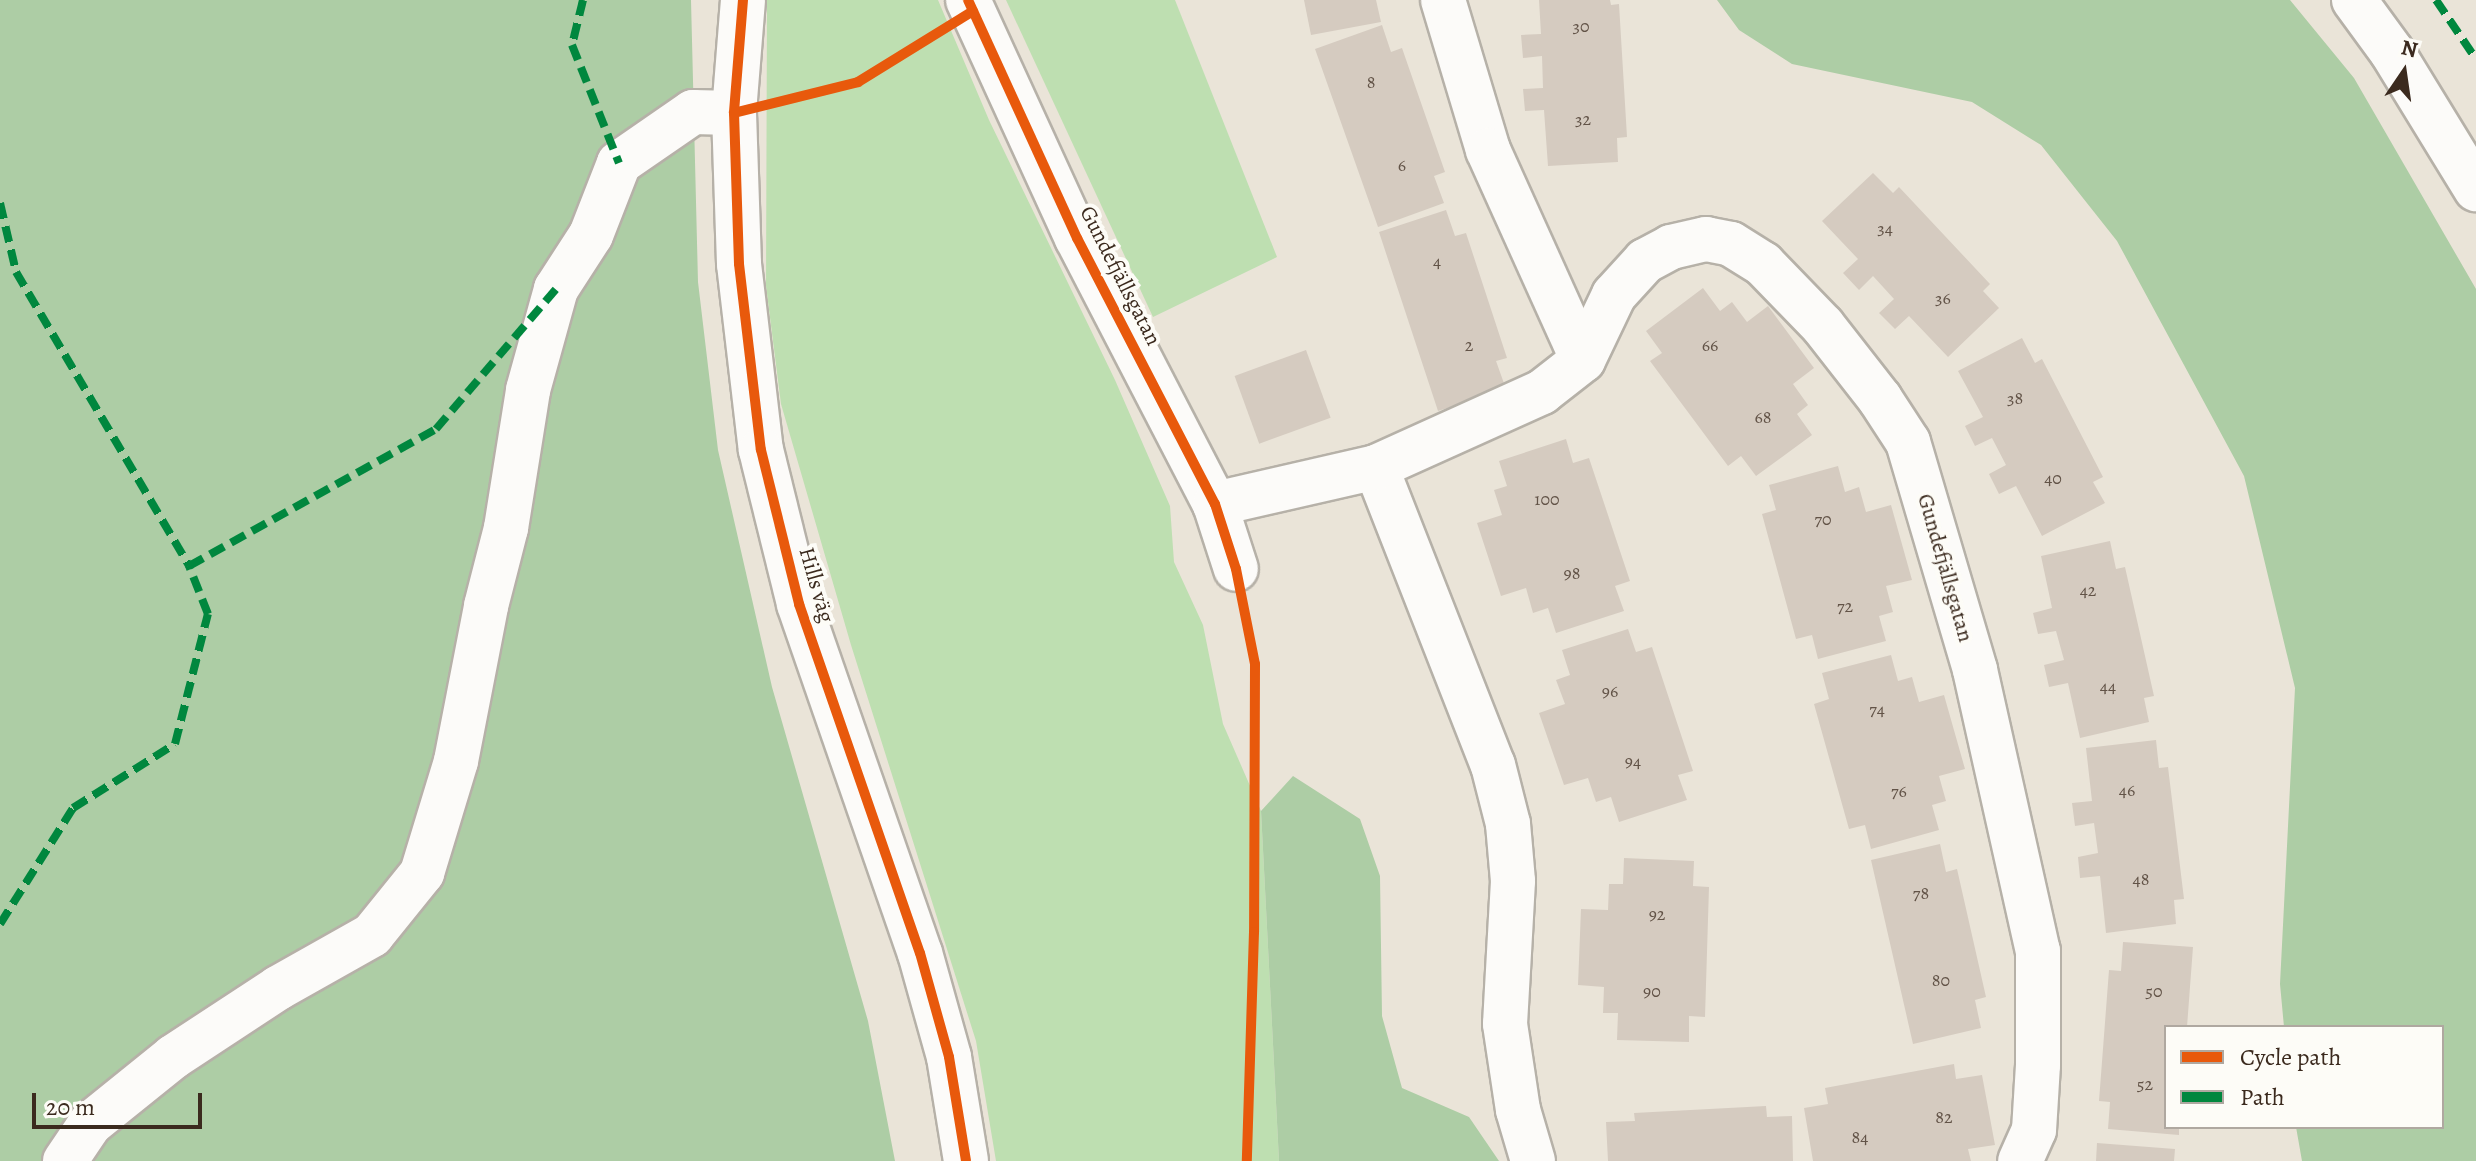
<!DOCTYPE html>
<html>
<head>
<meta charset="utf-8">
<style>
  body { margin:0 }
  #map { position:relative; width:2476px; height:1161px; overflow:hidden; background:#eae4d8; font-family:Alegreya,serif }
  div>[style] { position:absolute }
  .green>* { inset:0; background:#bedfb1 }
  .forest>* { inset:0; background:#adcda5 }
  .building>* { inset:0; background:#d5cbc0; transform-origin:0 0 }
  .roads { filter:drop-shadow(2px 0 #b6b1a8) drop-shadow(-2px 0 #b6b1a8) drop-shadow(0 2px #b6b1a8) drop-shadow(0 -2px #b6b1a8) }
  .minor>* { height:44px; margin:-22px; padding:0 22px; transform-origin:22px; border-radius:22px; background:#fcfbf9 }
  .quiet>* { height:8px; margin-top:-4px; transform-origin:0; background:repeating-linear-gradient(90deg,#00873e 0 16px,transparent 0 24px) }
  .cycleway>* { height:10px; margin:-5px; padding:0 5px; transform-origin:5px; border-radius:5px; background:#e8590c }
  span { translate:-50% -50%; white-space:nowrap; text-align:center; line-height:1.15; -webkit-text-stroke:8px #fdfcf7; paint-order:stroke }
  .number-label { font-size:18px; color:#625347 }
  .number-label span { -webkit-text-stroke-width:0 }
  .street-label { font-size:22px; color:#3b2a1e }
  .legend { position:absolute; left:2164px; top:1025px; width:280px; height:104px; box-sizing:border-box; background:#fdfcf7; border:2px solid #afa8a0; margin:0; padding:10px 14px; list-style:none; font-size:24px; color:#3b2a1e }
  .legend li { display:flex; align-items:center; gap:16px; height:40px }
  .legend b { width:40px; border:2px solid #afa8a0 }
  .north { position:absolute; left:2364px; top:32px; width:80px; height:80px; -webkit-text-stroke:6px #fdfcf7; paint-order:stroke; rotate:13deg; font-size:22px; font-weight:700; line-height:32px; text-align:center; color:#3b2a1e }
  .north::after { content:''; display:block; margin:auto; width:28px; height:36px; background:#3b2a1e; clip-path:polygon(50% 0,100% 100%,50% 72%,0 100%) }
  .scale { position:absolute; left:32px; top:1093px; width:170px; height:36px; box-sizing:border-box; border:4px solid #3b2a1e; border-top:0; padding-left:10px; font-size:24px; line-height:28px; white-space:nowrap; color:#3b2a1e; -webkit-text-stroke:6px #fdfcf7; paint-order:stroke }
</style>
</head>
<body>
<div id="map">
  <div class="green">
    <div style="clip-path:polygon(767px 0,938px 0,989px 120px,1115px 380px,1170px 506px,1174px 562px,1203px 625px,1223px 724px,1261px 811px,1279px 1161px,996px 1161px,976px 1041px,851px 645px,781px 404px,766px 286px)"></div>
    <div style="clip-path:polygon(1006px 0,1175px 0,1277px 257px,1153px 317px)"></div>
  </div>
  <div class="forest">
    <div style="clip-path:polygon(0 0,691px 0,698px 282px,718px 450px,772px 687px,868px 1021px,895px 1161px,0 1161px)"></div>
    <div style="clip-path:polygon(1717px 0,2290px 0,2354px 78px,2476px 289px,2476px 1161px,2302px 1161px,2296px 1127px,2442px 1127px,2442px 1027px,2284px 1027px,2280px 984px,2295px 688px,2244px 476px,2117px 241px,2041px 145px,1972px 102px,1792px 64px,1739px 30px)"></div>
    <div style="clip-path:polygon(1293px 776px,1360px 819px,1380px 876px,1382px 1016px,1402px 1088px,1469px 1117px,1499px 1161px,1279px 1161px,1261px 811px)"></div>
  </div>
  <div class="building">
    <div style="clip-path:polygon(1304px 0,1376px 0,1381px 22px,1311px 35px)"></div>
    <div style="clip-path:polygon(1539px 0,1610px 0,1611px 5px,1619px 4px,1627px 137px,1617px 138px,1618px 162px,1548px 166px,1544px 110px,1525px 111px,1523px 89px,1543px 88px,1542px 56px,1523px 58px,1521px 35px,1541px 34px)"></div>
    <div style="clip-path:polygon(1382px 25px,1391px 52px,1402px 48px,1445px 172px,1434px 176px,1444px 203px,1378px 227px,1315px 49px)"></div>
    <div style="clip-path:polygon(1873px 173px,1893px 193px,1899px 187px,1990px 284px,1983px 291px,1999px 308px,1948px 357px,1909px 316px,1895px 329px,1879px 313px,1894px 299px,1873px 276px,1859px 290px,1843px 273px,1858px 259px,1822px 221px)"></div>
    <div style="clip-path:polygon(1446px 210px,1455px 236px,1466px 233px,1507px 358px,1496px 361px,1506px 389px,1438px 411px,1379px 232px)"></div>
    <div style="clip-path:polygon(1703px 288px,1720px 311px,1732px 302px,1747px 322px,1768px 306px,1814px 368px,1793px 384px,1808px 405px,1797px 414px,1812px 435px,1756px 476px,1741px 456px,1728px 466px,1650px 361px,1662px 353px,1646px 331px)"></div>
    <div style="clip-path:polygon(2022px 338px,2035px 363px,2042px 359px,2103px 477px,2093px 482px,2105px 503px,2042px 536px,2016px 486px,1999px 494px,1989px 474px,2006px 465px,1992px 438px,1975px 446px,1965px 426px,1983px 417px,1958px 371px)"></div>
    <div style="left:1306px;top:350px;width:72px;height:76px;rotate:70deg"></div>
    <div style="clip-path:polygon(1566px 439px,1573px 463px,1589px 458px,1630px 581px,1615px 586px,1624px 611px,1556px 633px,1548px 608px,1533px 613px,1526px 588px,1501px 596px,1477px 523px,1502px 515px,1494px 490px,1507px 486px,1499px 461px)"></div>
    <div style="clip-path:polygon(1838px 466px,1845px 492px,1859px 487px,1866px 512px,1891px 505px,1912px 580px,1886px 586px,1893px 612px,1879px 616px,1886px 641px,1818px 659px,1812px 635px,1796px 639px,1762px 514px,1776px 510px,1769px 485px)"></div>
    <div style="clip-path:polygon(2110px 541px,2116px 569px,2125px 567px,2154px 696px,2144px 698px,2149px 722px,2080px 738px,2068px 683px,2049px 687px,2044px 665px,2064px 660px,2056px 631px,2038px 634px,2033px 613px,2052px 608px,2041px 556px)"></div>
    <div style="clip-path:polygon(1628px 629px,1636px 652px,1652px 647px,1693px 771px,1678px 775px,1687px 800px,1619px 822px,1611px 797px,1596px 802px,1588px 778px,1564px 785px,1539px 713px,1565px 704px,1556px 680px,1570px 675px,1562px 650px)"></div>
    <div style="clip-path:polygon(1891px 655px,1898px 681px,1912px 677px,1919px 702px,1944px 695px,1965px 769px,1939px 776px,1946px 801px,1932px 805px,1939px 830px,1871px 849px,1865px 825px,1849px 829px,1814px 704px,1829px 699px,1822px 673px)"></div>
    <div style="clip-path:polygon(2156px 740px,2159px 768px,2168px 767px,2184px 899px,2174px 900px,2176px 924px,2106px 933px,2100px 876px,2080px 878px,2078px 857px,2098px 853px,2094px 823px,2075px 826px,2072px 803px,2092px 801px,2086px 748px)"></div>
    <div style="clip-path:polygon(1940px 844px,1946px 872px,1957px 869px,1986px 997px,1975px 1000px,1981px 1028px,1913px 1044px,1871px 860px)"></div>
    <div style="clip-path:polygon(1624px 858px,1694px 861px,1693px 886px,1709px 887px,1705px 1017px,1689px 1016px,1689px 1042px,1617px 1040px,1618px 1013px,1603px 1013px,1604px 987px,1578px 985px,1581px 909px,1608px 910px,1609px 884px,1623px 884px)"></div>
    <div style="clip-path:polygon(2123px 942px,2193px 947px,2187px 1027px,2166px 1027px,2166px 1127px,2179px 1127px,2179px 1135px,2108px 1129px,2110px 1102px,2099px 1101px,2109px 970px,2121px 971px)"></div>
    <div style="clip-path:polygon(1954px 1064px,1956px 1079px,1982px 1075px,1995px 1145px,1968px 1149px,1971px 1161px,1813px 1161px,1804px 1108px,1828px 1104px,1825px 1088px)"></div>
    <div style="clip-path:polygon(1766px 1106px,1767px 1117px,1792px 1116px,1793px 1161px,1608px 1161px,1606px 1122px,1635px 1121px,1634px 1113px)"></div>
    <div style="clip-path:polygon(2097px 1143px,2175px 1149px,2174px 1161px,2096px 1161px)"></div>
  </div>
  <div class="roads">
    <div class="minor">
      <div style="left:743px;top:0;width:113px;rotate:94.6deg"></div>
      <div style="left:734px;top:113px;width:151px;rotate:88.1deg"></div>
      <div style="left:739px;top:264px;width:187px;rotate:83.3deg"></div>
      <div style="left:761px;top:450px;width:159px;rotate:76.1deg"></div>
      <div style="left:799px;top:604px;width:369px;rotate:70.9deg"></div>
      <div style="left:920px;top:953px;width:108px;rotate:74.4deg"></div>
      <div style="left:949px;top:1057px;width:105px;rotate:80.7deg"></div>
      <div style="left:968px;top:0;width:262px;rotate:65.4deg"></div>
      <div style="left:1077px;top:238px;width:300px;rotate:62.6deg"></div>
      <div style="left:1215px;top:504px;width:68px;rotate:72.1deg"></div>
      <div style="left:1443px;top:0;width:157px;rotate:73.3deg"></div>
      <div style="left:1488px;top:150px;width:230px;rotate:65.7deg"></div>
      <div style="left:2354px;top:0;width:64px;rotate:53.8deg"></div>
      <div style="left:2392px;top:52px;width:161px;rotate:58.5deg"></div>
      <div style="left:1376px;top:467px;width:320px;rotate:68.6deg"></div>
      <div style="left:1493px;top:765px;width:61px;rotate:75.7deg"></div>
      <div style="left:1508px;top:824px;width:57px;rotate:85deg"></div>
      <div style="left:1513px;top:881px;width:143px;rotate:93.2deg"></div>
      <div style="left:1505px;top:1024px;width:87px;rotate:81.4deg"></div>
      <div style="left:1518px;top:1110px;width:53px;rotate:73.6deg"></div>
      <div style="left:1215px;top:504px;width:165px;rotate:-12.9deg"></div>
      <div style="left:1376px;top:467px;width:182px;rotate:-24.3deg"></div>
      <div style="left:1542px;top:392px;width:52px;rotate:-38deg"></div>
      <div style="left:1583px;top:360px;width:72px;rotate:-64.5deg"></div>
      <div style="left:1614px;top:295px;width:46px;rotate:-47.6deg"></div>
      <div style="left:1645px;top:261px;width:30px;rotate:-28deg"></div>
      <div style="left:1671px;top:247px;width:36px;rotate:-13deg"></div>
      <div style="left:1706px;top:239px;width:25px;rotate:11deg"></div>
      <div style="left:1731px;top:244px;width:38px;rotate:32deg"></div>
      <div style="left:1763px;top:264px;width:86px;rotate:45.9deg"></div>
      <div style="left:1823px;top:326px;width:93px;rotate:52deg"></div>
      <div style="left:1880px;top:399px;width:51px;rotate:56.9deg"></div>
      <div style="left:1908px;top:442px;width:238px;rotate:73.6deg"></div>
      <div style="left:1975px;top:670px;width:288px;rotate:77.4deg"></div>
      <div style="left:2038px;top:951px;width:114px;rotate:90deg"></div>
      <div style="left:2038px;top:1065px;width:65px;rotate:93.5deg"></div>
      <div style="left:2034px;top:1130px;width:34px;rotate:114deg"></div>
      <div style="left:65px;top:1161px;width:45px;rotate:-56deg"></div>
      <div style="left:90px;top:1124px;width:107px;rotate:-38.9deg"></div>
      <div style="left:173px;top:1057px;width:126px;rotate:-33.3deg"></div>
      <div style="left:278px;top:988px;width:108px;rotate:-29.4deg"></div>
      <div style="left:372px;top:935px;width:80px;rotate:-51.1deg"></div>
      <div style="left:422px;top:873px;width:117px;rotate:-73.1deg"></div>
      <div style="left:456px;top:761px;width:158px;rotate:-79deg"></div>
      <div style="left:486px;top:606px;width:81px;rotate:-75.6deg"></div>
      <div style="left:506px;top:528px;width:140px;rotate:-80.9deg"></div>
      <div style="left:528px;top:390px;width:105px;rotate:-74.5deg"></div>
      <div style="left:556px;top:289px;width:64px;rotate:-57.1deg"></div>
      <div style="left:591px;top:235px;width:77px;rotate:-68.7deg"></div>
      <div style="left:619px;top:163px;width:90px;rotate:-34.6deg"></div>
      <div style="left:693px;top:112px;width:41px;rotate:1.4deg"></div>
    </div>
  </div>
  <div class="quiet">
    <div style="left:583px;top:0;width:46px;rotate:103.7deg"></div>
    <div style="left:572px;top:45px;width:127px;rotate:68.3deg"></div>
    <div style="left:2436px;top:0;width:71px;rotate:55.9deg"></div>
    <div style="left:0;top:203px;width:71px;rotate:76.9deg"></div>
    <div style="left:16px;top:272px;width:341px;rotate:59.5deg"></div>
    <div style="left:189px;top:566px;width:282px;rotate:-29deg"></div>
    <div style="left:436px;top:429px;width:184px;rotate:-49.4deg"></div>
    <div style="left:0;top:924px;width:137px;rotate:-57.8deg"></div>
    <div style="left:73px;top:808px;width:120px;rotate:-32.1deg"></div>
    <div style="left:175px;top:744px;width:134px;rotate:-75.8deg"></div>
    <div style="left:208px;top:614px;width:52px;rotate:-111.6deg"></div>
  </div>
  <div class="cycleway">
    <div style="left:743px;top:0;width:113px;rotate:94.6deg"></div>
    <div style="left:734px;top:113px;width:151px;rotate:88.1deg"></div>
    <div style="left:739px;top:264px;width:187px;rotate:83.3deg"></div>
    <div style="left:761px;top:450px;width:159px;rotate:76.1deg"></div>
    <div style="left:799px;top:604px;width:369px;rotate:70.9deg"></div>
    <div style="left:920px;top:953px;width:108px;rotate:74.4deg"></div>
    <div style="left:949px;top:1057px;width:105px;rotate:80.7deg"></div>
    <div style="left:968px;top:0;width:262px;rotate:65.4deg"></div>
    <div style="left:1077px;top:238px;width:300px;rotate:62.6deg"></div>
    <div style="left:1215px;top:504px;width:68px;rotate:72.1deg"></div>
    <div style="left:1236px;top:569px;width:97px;rotate:78.7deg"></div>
    <div style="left:1255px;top:664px;width:268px;rotate:90.2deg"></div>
    <div style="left:1254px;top:932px;width:229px;rotate:91.8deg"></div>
    <div style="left:734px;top:113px;width:128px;rotate:-14deg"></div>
    <div style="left:858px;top:82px;width:135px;rotate:-31.7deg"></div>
  </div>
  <div class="number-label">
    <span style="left:1581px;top:26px">30</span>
    <span style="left:1371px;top:82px">8</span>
    <span style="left:1583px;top:119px">32</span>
    <span style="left:1402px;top:165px">6</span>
    <span style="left:1885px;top:228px">34</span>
    <span style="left:1437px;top:261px">4</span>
    <span style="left:1943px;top:298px">36</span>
    <span style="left:1469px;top:345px">2</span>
    <span style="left:1710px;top:345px">66</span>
    <span style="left:2015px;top:398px">38</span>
    <span style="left:1763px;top:417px">68</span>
    <span style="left:2053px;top:478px">40</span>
    <span style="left:1547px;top:499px">100</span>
    <span style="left:1823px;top:519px">70</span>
    <span style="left:1572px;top:573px">98</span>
    <span style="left:2088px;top:590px">42</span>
    <span style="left:1845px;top:606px">72</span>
    <span style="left:2108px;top:686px">44</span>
    <span style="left:1610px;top:691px">96</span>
    <span style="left:1877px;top:709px">74</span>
    <span style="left:1633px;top:761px">94</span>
    <span style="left:2127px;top:790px">46</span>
    <span style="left:1899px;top:791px">76</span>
    <span style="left:2141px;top:879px">48</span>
    <span style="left:1921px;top:893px">78</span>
    <span style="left:1657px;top:914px">92</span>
    <span style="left:1941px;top:980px">80</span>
    <span style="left:1652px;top:991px">90</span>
    <span style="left:2154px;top:991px">50</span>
    <span style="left:2145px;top:1084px">52</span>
    <span style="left:1944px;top:1117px">82</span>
    <span style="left:1860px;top:1137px">84</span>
  </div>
  <div class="street-label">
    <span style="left:1120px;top:276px;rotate:63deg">Gundefjällsgatan</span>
    <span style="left:1945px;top:568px;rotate:74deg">Gundefjällsgatan</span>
    <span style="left:816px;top:585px;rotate:74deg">Hills väg</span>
  </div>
  <ul class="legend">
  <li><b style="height:10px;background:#e8590c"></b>Cycle path</li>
  <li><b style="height:10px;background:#00873e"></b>Path</li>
  </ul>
  <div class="north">N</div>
  <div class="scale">20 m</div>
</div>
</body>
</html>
